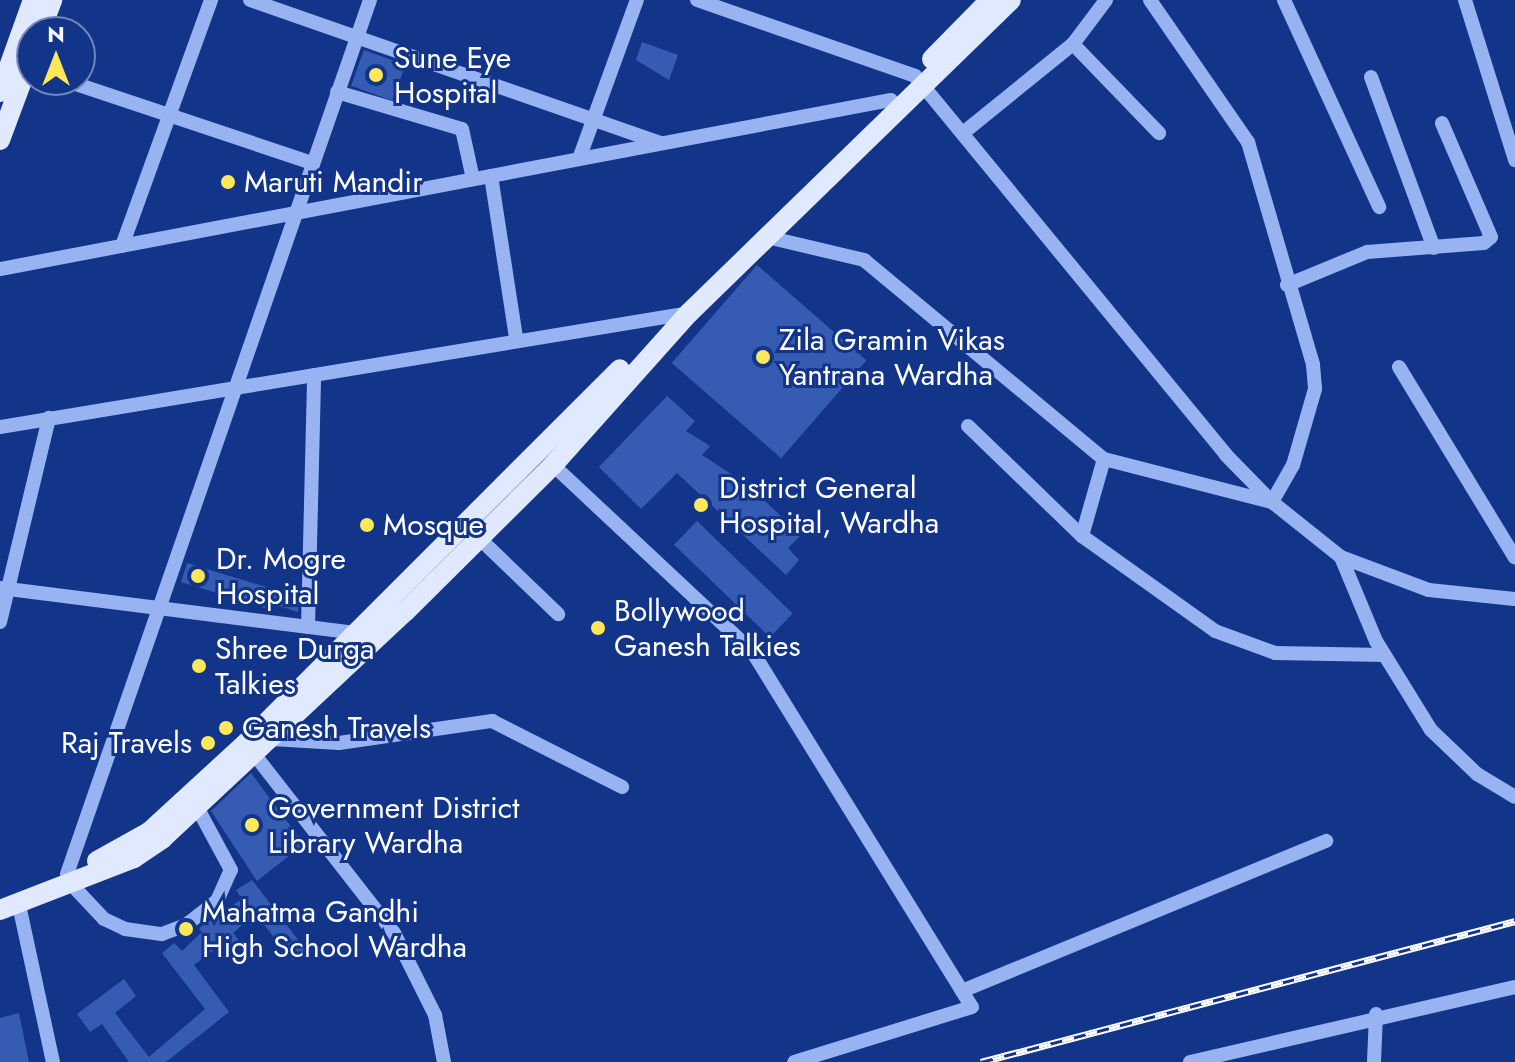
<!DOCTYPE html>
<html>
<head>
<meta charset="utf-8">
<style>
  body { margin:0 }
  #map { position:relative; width:1515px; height:1062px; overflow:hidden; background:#12358a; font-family:Jost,sans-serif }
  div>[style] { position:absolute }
  .building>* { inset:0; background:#355bb2; transform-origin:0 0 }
  .minor>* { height:14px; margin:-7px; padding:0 7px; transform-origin:7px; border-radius:7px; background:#98b3f1 }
  .major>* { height:20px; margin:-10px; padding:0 10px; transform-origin:10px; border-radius:10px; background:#e1e9ff }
  .rail>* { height:7px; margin-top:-3.5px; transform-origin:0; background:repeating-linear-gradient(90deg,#12358a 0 12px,#fff 0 24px); box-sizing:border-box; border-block:2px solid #fff }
  .dots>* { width:22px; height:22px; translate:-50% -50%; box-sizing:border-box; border:4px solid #12358a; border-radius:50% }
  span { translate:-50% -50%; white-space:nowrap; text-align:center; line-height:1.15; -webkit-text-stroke:6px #12358a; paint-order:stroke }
  .poi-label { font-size:30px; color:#fff }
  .left { translate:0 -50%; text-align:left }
  .right { translate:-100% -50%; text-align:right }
  .north { position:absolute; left:16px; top:16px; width:80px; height:80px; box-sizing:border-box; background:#12358a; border:2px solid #7186b9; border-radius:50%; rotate:0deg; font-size:22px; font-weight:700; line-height:32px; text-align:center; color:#fff }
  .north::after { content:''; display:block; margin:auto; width:28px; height:36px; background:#ffe757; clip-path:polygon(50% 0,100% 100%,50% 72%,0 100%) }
</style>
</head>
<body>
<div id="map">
  <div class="building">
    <div style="clip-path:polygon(642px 42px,678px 55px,669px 80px,636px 60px)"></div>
    <div style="left:364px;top:50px;width:44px;height:38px;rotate:20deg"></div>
    <div style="left:757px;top:265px;width:145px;height:130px;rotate:41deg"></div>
    <div style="clip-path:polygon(667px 396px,695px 421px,686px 431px,710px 446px,702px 455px,748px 485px,801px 535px,788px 548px,799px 560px,786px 575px,677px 473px,641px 509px,599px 467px)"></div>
    <div style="left:697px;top:521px;width:133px;height:33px;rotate:44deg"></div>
    <div style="clip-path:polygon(187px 563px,299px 597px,298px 612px,270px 603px,268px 609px,181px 582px)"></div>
    <div style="clip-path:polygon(251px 773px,304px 844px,257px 881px,211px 811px)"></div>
    <div style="clip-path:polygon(252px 880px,306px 950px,293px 960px,255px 914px,233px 933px,242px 944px,222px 959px,215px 949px,194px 965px,229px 1012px,166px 1062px,129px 1062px,102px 1024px,90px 1032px,77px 1014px,124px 979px,136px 996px,115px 1013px,149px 1057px,205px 1009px,162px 953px,174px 943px,182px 951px,202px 932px,199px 928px,242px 899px,236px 890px)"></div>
    <div style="clip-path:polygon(19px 1013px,29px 1062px,0 1062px,0 1018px)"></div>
  </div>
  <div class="minor">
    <div style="left:250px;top:0;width:435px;rotate:19.2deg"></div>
    <div style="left:697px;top:0;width:231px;rotate:19.2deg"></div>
    <div style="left:915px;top:76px;width:490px;rotate:50.6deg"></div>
    <div style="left:1226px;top:455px;width:66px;rotate:45.6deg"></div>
    <div style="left:1272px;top:502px;width:88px;rotate:38.6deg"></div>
    <div style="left:1341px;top:557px;width:94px;rotate:20.6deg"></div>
    <div style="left:1429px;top:590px;width:86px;rotate:6deg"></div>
    <div style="left:1150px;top:0;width:173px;rotate:55.4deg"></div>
    <div style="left:1248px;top:142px;width:232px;rotate:73.7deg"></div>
    <div style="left:1313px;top:365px;width:24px;rotate:85deg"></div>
    <div style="left:1315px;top:389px;width:79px;rotate:106.1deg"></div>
    <div style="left:1293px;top:465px;width:43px;rotate:119.6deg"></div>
    <div style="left:1284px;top:0;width:228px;rotate:65.3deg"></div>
    <div style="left:1465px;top:0;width:168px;rotate:72.6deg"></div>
    <div style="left:1073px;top:44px;width:124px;rotate:46deg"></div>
    <div style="left:1371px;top:77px;width:182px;rotate:69.8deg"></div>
    <div style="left:64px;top:80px;width:262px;rotate:18.5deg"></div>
    <div style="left:337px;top:92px;width:130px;rotate:16.5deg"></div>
    <div style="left:462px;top:129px;width:51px;rotate:77.6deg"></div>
    <div style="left:963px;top:133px;width:141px;rotate:-39deg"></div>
    <div style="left:1073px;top:44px;width:55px;rotate:-53.1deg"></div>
    <div style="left:579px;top:159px;width:169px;rotate:-70deg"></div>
    <div style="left:491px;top:176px;width:164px;rotate:81.2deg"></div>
    <div style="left:767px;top:237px;width:100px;rotate:13.3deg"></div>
    <div style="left:864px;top:260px;width:312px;rotate:39.7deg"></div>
    <div style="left:122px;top:246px;width:262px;rotate:-70.1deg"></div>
    <div style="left:0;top:269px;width:907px;rotate:-10.74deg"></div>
    <div style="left:1287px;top:285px;width:87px;rotate:-22.4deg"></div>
    <div style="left:1367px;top:252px;width:117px;rotate:-4.4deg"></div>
    <div style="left:1484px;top:243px;width:9px;rotate:-41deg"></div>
    <div style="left:1491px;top:237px;width:124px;rotate:-113.3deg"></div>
    <div style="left:1399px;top:367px;width:223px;rotate:58.7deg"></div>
    <div style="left:968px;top:426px;width:158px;rotate:44deg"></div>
    <div style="left:1082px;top:536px;width:163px;rotate:35.5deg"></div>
    <div style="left:1215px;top:631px;width:64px;rotate:20.1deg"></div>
    <div style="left:1275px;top:653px;width:109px;rotate:1.1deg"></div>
    <div style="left:0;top:427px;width:698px;rotate:-9.39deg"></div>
    <div style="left:553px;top:465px;width:272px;rotate:43.1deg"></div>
    <div style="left:752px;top:651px;width:418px;rotate:58.3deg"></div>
    <div style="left:972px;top:1007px;width:186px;rotate:162.8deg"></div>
    <div style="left:1082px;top:536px;width:80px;rotate:-74.1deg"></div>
    <div style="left:1104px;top:459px;width:169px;rotate:14.4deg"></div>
    <div style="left:479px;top:538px;width:110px;rotate:43.9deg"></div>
    <div style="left:1341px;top:557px;width:91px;rotate:67.4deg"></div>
    <div style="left:1376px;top:641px;width:105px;rotate:58.3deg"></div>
    <div style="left:1431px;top:730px;width:64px;rotate:43.7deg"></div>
    <div style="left:1477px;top:774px;width:44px;rotate:31.2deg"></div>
    <div style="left:0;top:588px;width:360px;rotate:7.2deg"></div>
    <div style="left:0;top:622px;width:210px;rotate:-76.5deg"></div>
    <div style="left:308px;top:627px;width:252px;rotate:-88.6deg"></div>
    <div style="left:272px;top:739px;width:67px;rotate:3.4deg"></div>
    <div style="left:339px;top:743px;width:155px;rotate:-8.2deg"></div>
    <div style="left:492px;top:721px;width:146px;rotate:26.9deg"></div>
    <div style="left:254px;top:754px;width:227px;rotate:52deg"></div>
    <div style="left:394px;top:933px;width:92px;rotate:63.4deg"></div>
    <div style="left:435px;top:1015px;width:48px;rotate:79.2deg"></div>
    <div style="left:67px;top:874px;width:925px;rotate:-70.88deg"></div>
    <div style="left:72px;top:885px;width:47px;rotate:46.7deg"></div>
    <div style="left:104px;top:919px;width:23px;rotate:25deg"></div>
    <div style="left:125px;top:929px;width:37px;rotate:8deg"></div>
    <div style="left:162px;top:934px;width:26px;rotate:-21deg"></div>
    <div style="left:186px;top:925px;width:39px;rotate:-38deg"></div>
    <div style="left:217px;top:901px;width:34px;rotate:-66deg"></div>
    <div style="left:231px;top:870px;width:72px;rotate:-118.4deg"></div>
    <div style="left:19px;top:905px;width:161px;rotate:77.8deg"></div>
    <div style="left:962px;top:991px;width:394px;rotate:-22.4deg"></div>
    <div style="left:1190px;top:1062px;width:334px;rotate:-13deg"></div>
    <div style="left:1374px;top:1062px;width:48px;rotate:-87.6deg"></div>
  </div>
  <div class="major">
    <div style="left:40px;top:32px;width:34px;rotate:-69deg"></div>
    <div style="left:932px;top:59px;width:83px;rotate:-45.5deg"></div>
    <div style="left:0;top:92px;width:98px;rotate:-70.3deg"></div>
    <div style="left:0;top:140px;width:92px;rotate:-69.6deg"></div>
    <div style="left:97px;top:861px;width:60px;rotate:-29.1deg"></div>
    <div style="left:149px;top:832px;width:130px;rotate:-42.5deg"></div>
    <div style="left:245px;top:744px;width:530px;rotate:-45deg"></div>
    <div style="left:0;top:910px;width:144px;rotate:-21.2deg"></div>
    <div style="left:134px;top:858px;width:34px;rotate:-34deg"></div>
    <div style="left:162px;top:839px;width:333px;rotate:-43.1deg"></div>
    <div style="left:405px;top:612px;width:209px;rotate:-44.8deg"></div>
    <div style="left:553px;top:465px;width:204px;rotate:-48.2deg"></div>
    <div style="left:689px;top:313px;width:449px;rotate:-44.2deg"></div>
  </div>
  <div class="rail">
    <div style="left:981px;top:1062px;width:552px;rotate:-14.79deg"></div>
  </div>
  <div class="dots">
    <div style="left:376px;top:75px;background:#ffe757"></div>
    <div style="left:228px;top:182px;background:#ffe757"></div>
    <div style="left:763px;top:357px;background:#ffe757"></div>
    <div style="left:701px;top:505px;background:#ffe757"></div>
    <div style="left:367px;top:525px;background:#ffe757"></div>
    <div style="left:198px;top:576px;background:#ffe757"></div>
    <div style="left:598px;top:628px;background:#ffe757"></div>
    <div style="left:199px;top:666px;background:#ffe757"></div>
    <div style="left:226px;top:728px;background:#ffe757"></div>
    <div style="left:208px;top:743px;background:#ffe757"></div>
    <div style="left:252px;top:825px;background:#ffe757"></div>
    <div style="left:186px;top:929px;background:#ffe757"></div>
  </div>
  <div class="poi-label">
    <span class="left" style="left:394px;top:75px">Sune Eye<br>Hospital</span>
    <span class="left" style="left:244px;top:182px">Maruti Mandir</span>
    <span class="left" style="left:779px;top:357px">Zila Gramin Vikas<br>Yantrana Wardha</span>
    <span class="left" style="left:719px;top:505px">District General<br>Hospital, Wardha</span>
    <span class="left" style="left:383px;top:525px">Mosque</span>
    <span class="left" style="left:216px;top:576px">Dr. Mogre<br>Hospital</span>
    <span class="left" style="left:614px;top:628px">Bollywood<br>Ganesh Talkies</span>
    <span class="left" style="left:215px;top:666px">Shree Durga<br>Talkies</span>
    <span class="left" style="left:242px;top:728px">Ganesh Travels</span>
    <span class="right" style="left:192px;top:743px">Raj Travels</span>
    <span class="left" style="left:268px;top:825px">Government District<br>Library Wardha</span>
    <span class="left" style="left:202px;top:929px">Mahatma Gandhi<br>High School Wardha</span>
  </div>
  <div class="north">N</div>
</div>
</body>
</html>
